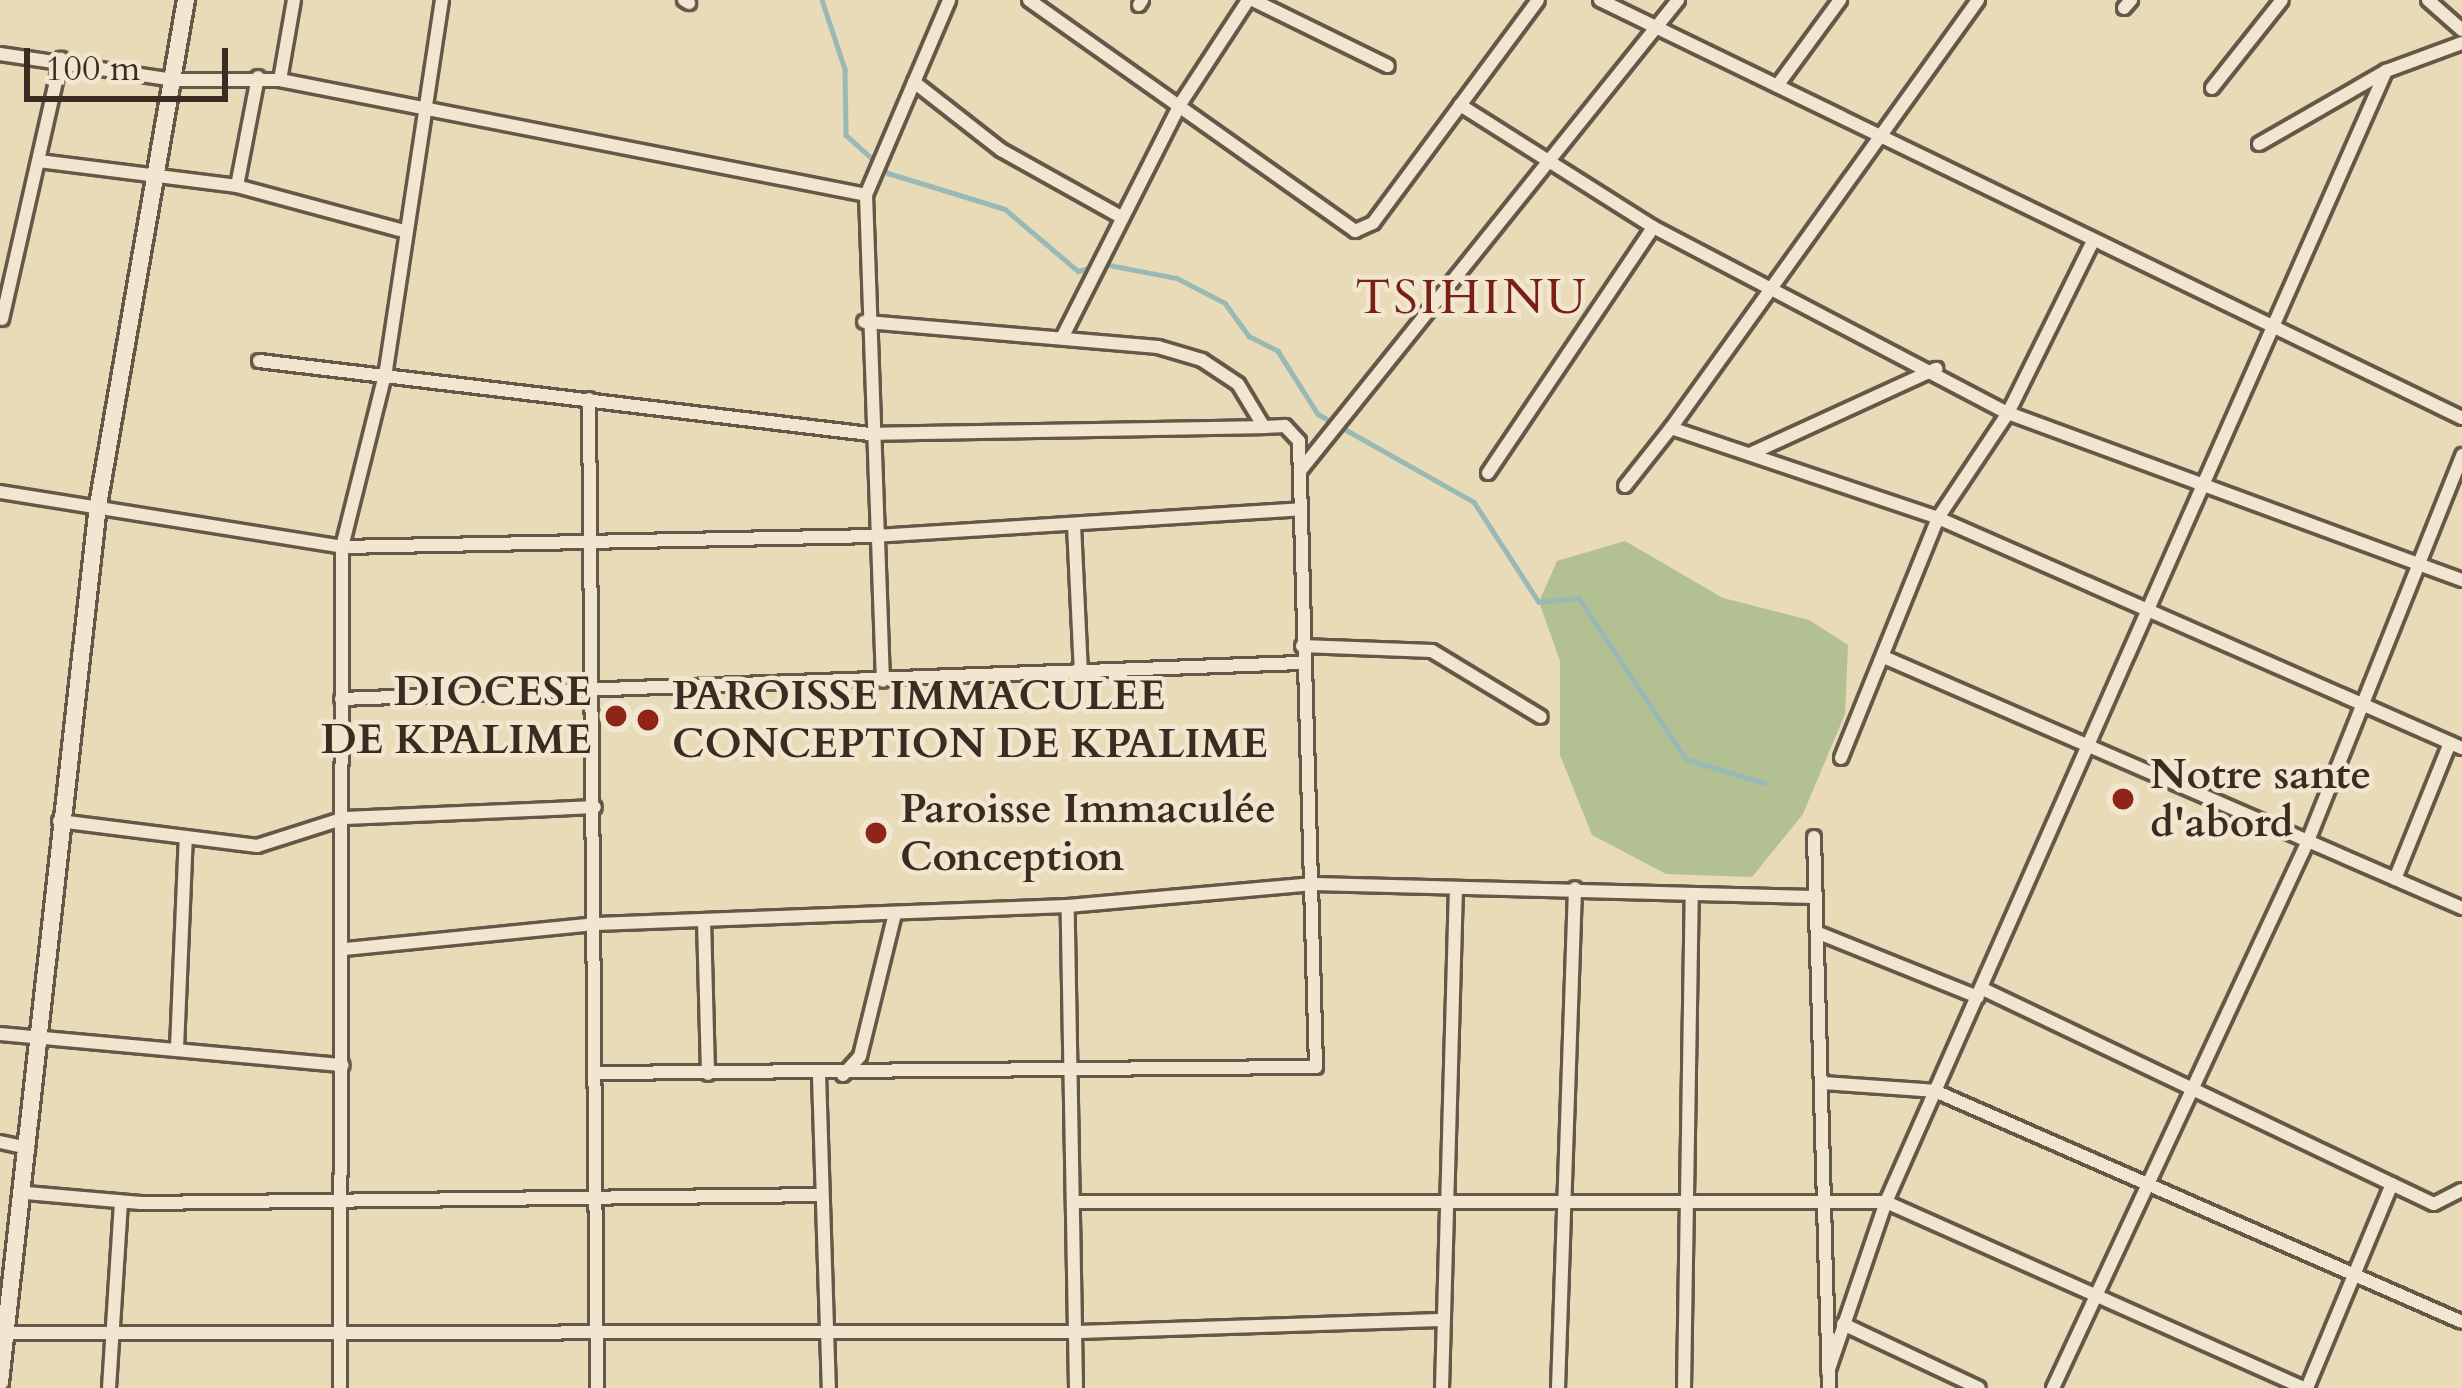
<!DOCTYPE html>
<html>
<head>
<meta charset="utf-8">
<style>
  body { margin:0 }
  #map { position:relative; width:2462px; height:1388px; overflow:hidden; background:#e9dab8; font-family:Cardo,serif }
  div>[style] { position:absolute }
  .green>* { inset:0; background:#b3c092 }
  .stream>* { height:4.5px; margin:-2.25px; padding:0 2.25px; transform-origin:2.25px; border-radius:2.25px; background:#99b9b6 }
  .roads { filter:drop-shadow(3px 0 #665848) drop-shadow(-3px 0 #665848) drop-shadow(0 3px #665848) drop-shadow(0 -3px #665848) }
  .street>* { height:12px; margin:-6px; padding:0 6px; transform-origin:6px; border-radius:6px; background:#f1e7d1 }
  .secondary>* { height:16px; margin:-8px; padding:0 8px; transform-origin:8px; border-radius:8px; background:#f1e7d1 }
  .dots>* { width:33px; height:33px; translate:-50% -50%; box-sizing:border-box; border:6px solid #f1e7d1; border-radius:50% }
  span { translate:-50% -50%; white-space:nowrap; text-align:center; line-height:1.15; -webkit-text-stroke:9px #f1e7d1; paint-order:stroke }
  .poi-label { font-size:42px; color:#3b2c22; font-weight:700 }
  .right { translate:-100% -50%; text-align:right }
  .left { translate:0 -50%; text-align:left }
  .quarter-label { font-size:48px; color:#7a1f14; letter-spacing:3px }
  .scale { position:absolute; left:24px; top:48px; width:204px; height:54px; box-sizing:border-box; border:6px solid #3b2c22; border-top:0; padding-left:15px; font-size:36px; line-height:42px; white-space:nowrap; color:#3b2c22; -webkit-text-stroke:9px #f1e7d1; paint-order:stroke }
</style>
</head>
<body>
<div id="map">
  <div class="green">
    <div style="clip-path:polygon(1625px 541px,1723px 598px,1809px 620px,1848px 645px,1845px 714px,1803px 814px,1752px 877px,1666px 874px,1592px 835px,1560px 755px,1560px 661px,1539px 602px,1557px 561px)"></div>
  </div>
  <div class="stream">
    <div style="left:822px;top:0;width:73px;rotate:71.6deg"></div>
    <div style="left:845px;top:69px;width:66px;rotate:89.1deg"></div>
    <div style="left:846px;top:135px;width:57px;rotate:42.1deg"></div>
    <div style="left:888px;top:173px;width:122px;rotate:17.1deg"></div>
    <div style="left:1005px;top:209px;width:96px;rotate:40.3deg"></div>
    <div style="left:1078px;top:271px;width:16px;rotate:-15deg"></div>
    <div style="left:1104px;top:264px;width:74px;rotate:10.9deg"></div>
    <div style="left:1177px;top:278px;width:54px;rotate:27.5deg"></div>
    <div style="left:1225px;top:303px;width:41px;rotate:54deg"></div>
    <div style="left:1249px;top:336px;width:33px;rotate:27deg"></div>
    <div style="left:1278px;top:351px;width:75px;rotate:57.6deg"></div>
    <div style="left:1318px;top:414px;width:179px;rotate:29.4deg"></div>
    <div style="left:1474px;top:502px;width:119px;rotate:57deg"></div>
    <div style="left:1539px;top:602px;width:40px;rotate:-5.7deg"></div>
    <div style="left:1579px;top:598px;width:193px;rotate:56.4deg"></div>
    <div style="left:1686px;top:759px;width:82px;rotate:17.1deg"></div>
  </div>
  <div class="roads">
    <div class="street">
      <div style="left:684px;top:0;width:6px;rotate:31deg"></div>
      <div style="left:1029px;top:0;width:400px;rotate:35.3deg"></div>
      <div style="left:1355px;top:231px;width:20px;rotate:-24deg"></div>
      <div style="left:1373px;top:223px;width:277px;rotate:-53.5deg"></div>
      <div style="left:1253px;top:0;width:150px;rotate:26.1deg"></div>
      <div style="left:1600px;top:0;width:958px;rotate:25.87deg"></div>
      <div style="left:1978px;top:0;width:527px;rotate:125.65deg"></div>
      <div style="left:1671px;top:428px;width:282px;rotate:18.6deg"></div>
      <div style="left:1938px;top:518px;width:572px;rotate:23.7deg"></div>
      <div style="left:2428px;top:0;width:45px;rotate:41.4deg"></div>
      <div style="left:1139px;top:5px;width:6px;rotate:-59deg"></div>
      <div style="left:2124px;top:8px;width:11px;rotate:-49deg"></div>
      <div style="left:0;top:54px;width:177px;rotate:8.5deg"></div>
      <div style="left:175px;top:80px;width:105px"></div>
      <div style="left:280px;top:80px;width:597px;rotate:11.1deg"></div>
      <div style="left:866px;top:195px;width:486px;rotate:88deg"></div>
      <div style="left:280px;top:80px;width:81px;rotate:-80.1deg"></div>
      <div style="left:914px;top:82px;width:110px;rotate:38deg"></div>
      <div style="left:1001px;top:150px;width:135px;rotate:29.2deg"></div>
      <div style="left:1777px;top:86px;width:107px;rotate:-53.8deg"></div>
      <div style="left:2212px;top:88px;width:112px;rotate:-51.5deg"></div>
      <div style="left:1460px;top:105px;width:228px;rotate:32.3deg"></div>
      <div style="left:1653px;top:227px;width:401px;rotate:27.7deg"></div>
      <div style="left:2008px;top:413px;width:484px;rotate:20.2deg"></div>
      <div style="left:2259px;top:144px;width:146px;rotate:-29.9deg"></div>
      <div style="left:39px;top:161px;width:200px;rotate:7.2deg"></div>
      <div style="left:237px;top:186px;width:169px;rotate:15.1deg"></div>
      <div style="left:237px;top:186px;width:111px;rotate:-79.1deg"></div>
      <div style="left:866px;top:195px;width:212px;rotate:-66.9deg"></div>
      <div style="left:2px;top:319px;width:267px;rotate:-77.2deg"></div>
      <div style="left:1062px;top:338px;width:260px;rotate:-63.2deg"></div>
      <div style="left:1179px;top:106px;width:126px;rotate:-56.9deg"></div>
      <div style="left:259px;top:361px;width:614px;rotate:6.82deg"></div>
      <div style="left:869px;top:434px;width:395px;rotate:-1deg"></div>
      <div style="left:589px;top:399px;width:989px;rotate:89.54deg"></div>
      <div style="left:1750px;top:454px;width:205px;rotate:-24.6deg"></div>
      <div style="left:1300px;top:471px;width:604px;rotate:-51.25deg"></div>
      <div style="left:1488px;top:473px;width:296px;rotate:-56.1deg"></div>
      <div style="left:1625px;top:486px;width:74px;rotate:-51.6deg"></div>
      <div style="left:0;top:492px;width:346px;rotate:9.1deg"></div>
      <div style="left:342px;top:547px;width:533px;rotate:-1.18deg"></div>
      <div style="left:875px;top:536px;width:425px;rotate:-3.6deg"></div>
      <div style="left:1074px;top:525px;width:148px;rotate:87.3deg"></div>
      <div style="left:1302px;top:646px;width:130px;rotate:2.2deg"></div>
      <div style="left:1432px;top:651px;width:127px;rotate:31.2deg"></div>
      <div style="left:1886px;top:658px;width:628px;rotate:23.46deg"></div>
      <div style="left:341px;top:699px;width:960px;rotate:-2.15deg"></div>
      <div style="left:1841px;top:758px;width:259px;rotate:-68deg"></div>
      <div style="left:1938px;top:518px;width:126px;rotate:-56.3deg"></div>
      <div style="left:2008px;top:413px;width:187px;rotate:-63.7deg"></div>
      <div style="left:59px;top:821px;width:200px;rotate:7.2deg"></div>
      <div style="left:257px;top:846px;width:92px;rotate:-17.7deg"></div>
      <div style="left:345px;top:818px;width:250px;rotate:-2.5deg"></div>
      <div style="left:1814px;top:837px;width:551px;rotate:88.44deg"></div>
      <div style="left:2395px;top:879px;width:147px;rotate:-68deg"></div>
      <div style="left:704px;top:920px;width:154px;rotate:88.5deg"></div>
      <div style="left:1821px;top:934px;width:169px;rotate:21.9deg"></div>
      <div style="left:345px;top:949px;width:252px;rotate:-5.7deg"></div>
      <div style="left:596px;top:924px;width:472px;rotate:-2.2deg"></div>
      <div style="left:1985px;top:990px;width:497px;rotate:25.5deg"></div>
      <div style="left:2434px;top:1204px;width:31px;rotate:-27deg"></div>
      <div style="left:0;top:1034px;width:344px;rotate:5.2deg"></div>
      <div style="left:177px;top:1048px;width:211px;rotate:-87.6deg"></div>
      <div style="left:594px;top:1073px;width:722px;rotate:-0.48deg"></div>
      <div style="left:1316px;top:1067px;width:626px;rotate:-91.56deg"></div>
      <div style="left:1299px;top:441px;width:21px;rotate:-133deg"></div>
      <div style="left:1285px;top:426px;width:21px;rotate:177deg"></div>
      <div style="left:1264px;top:427px;width:50px;rotate:-121.2deg"></div>
      <div style="left:1238px;top:384px;width:43px;rotate:-146.3deg"></div>
      <div style="left:1202px;top:360px;width:46px;rotate:-163.5deg"></div>
      <div style="left:1158px;top:347px;width:295px;rotate:-175.1deg"></div>
      <div style="left:819px;top:1075px;width:313px;rotate:88.2deg"></div>
      <div style="left:843px;top:1075px;width:25px;rotate:-48deg"></div>
      <div style="left:860px;top:1056px;width:147px;rotate:-76.2deg"></div>
      <div style="left:1822px;top:1083px;width:113px;rotate:4deg"></div>
      <div style="left:1935px;top:1091px;width:575px;rotate:23.67deg"></div>
      <div style="left:0;top:1142px;width:29px;rotate:12deg"></div>
      <div style="left:26px;top:1193px;width:115px;rotate:5deg"></div>
      <div style="left:141px;top:1203px;width:680px;rotate:-0.67deg"></div>
      <div style="left:1074px;top:1202px;width:812px"></div>
      <div style="left:1886px;top:1202px;width:457px;rotate:24deg"></div>
      <div style="left:1843px;top:1324px;width:150px;rotate:25.2deg"></div>
      <div style="left:1px;top:1333px;width:1076px;rotate:-0.05deg"></div>
      <div style="left:1077px;top:1332px;width:364px;rotate:-1.9deg"></div>
      <div style="left:1828px;top:1372px;width:180px;rotate:-71.2deg"></div>
      <div style="left:1886px;top:1202px;width:1237px;rotate:-66.15deg"></div>
      <div style="left:2386px;top:71px;width:81px;rotate:-20.2deg"></div>
      <div style="left:109px;top:1388px;width:186px;rotate:-86.3deg"></div>
      <div style="left:340px;top:1388px;width:841px;rotate:-89.86deg"></div>
      <div style="left:342px;top:547px;width:182px;rotate:-76deg"></div>
      <div style="left:386px;top:370px;width:374px;rotate:-81.4deg"></div>
      <div style="left:1076px;top:1388px;width:482px;rotate:-91deg"></div>
      <div style="left:1068px;top:906px;width:247px;rotate:-5.1deg"></div>
      <div style="left:1314px;top:884px;width:499px;rotate:1.5deg"></div>
      <div style="left:1442px;top:1388px;width:499px;rotate:-88.4deg"></div>
      <div style="left:1558px;top:1388px;width:500px;rotate:-88.05deg"></div>
      <div style="left:1684px;top:1388px;width:491px;rotate:-89.1deg"></div>
      <div style="left:2053px;top:1388px;width:604px;rotate:-65.01deg"></div>
      <div style="left:2308px;top:841px;width:416px;rotate:-68.2deg"></div>
      <div style="left:2307px;top:1388px;width:221px;rotate:-67.4deg"></div>
    </div>
    <div class="secondary">
      <div style="left:0;top:1382px;width:882px;rotate:-83.62deg"></div>
      <div style="left:98px;top:505px;width:513px;rotate:-80.12deg"></div>
    </div>
  </div>
  <div class="dots">
    <div style="left:616px;top:716px;background:#8f2418"></div>
    <div style="left:648px;top:720px;background:#8f2418"></div>
    <div style="left:2123px;top:799px;background:#8f2418"></div>
    <div style="left:876px;top:833px;background:#8f2418"></div>
  </div>
  <div class="poi-label">
    <span class="right" style="left:592px;top:716px">DIOCESE<br>DE KPALIME</span>
    <span class="left" style="left:672px;top:720px">PAROISSE IMMACULEE<br>CONCEPTION DE KPALIME</span>
    <span class="left" style="left:2150px;top:799px">Notre sante<br>d'abord</span>
    <span class="left" style="left:900px;top:833px">Paroisse Immaculée<br>Conception</span>
  </div>
  <div class="quarter-label">
    <span style="left:1472px;top:298px">TSIHINU</span>
  </div>
  <div class="scale">100 m</div>
</div>
</body>
</html>
